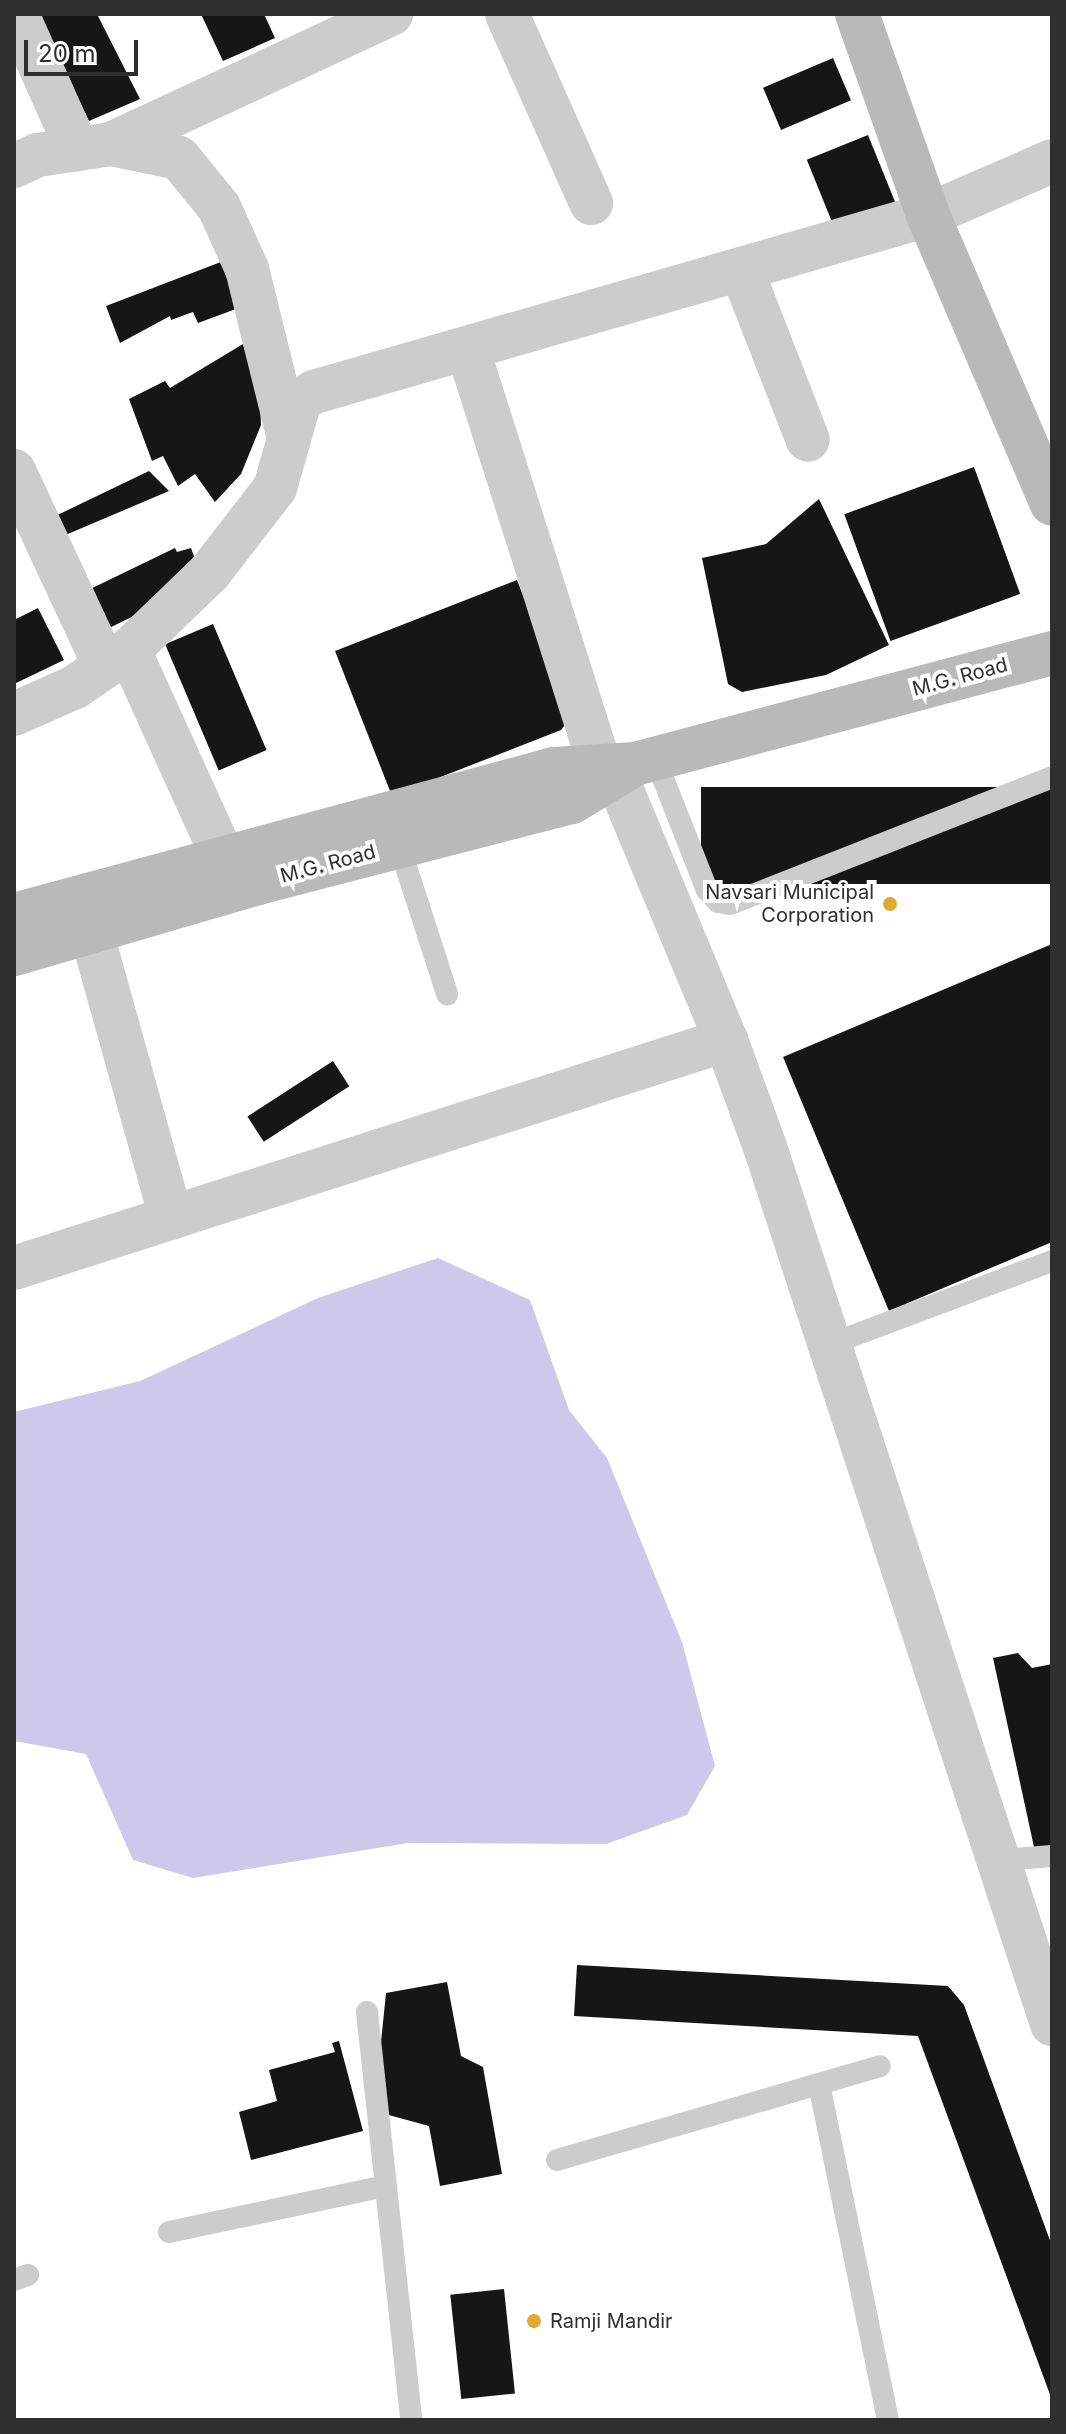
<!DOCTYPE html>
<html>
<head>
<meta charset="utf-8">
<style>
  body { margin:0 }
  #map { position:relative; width:1066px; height:2434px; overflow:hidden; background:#fff; font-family:Inter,sans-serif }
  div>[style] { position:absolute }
  .water>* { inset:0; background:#cec9eb }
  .building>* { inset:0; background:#161616; transform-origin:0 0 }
  .service>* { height:22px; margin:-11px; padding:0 11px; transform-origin:11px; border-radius:11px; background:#ccc }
  .minor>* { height:44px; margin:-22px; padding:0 22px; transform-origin:22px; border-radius:22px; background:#ccc }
  .tertiary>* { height:44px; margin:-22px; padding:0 22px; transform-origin:22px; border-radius:22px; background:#ccc }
  .secondary>* { height:44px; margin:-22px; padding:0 22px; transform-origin:22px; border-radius:22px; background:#b9b9b9 }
  .dots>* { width:22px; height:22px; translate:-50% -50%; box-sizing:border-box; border:4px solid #fff; border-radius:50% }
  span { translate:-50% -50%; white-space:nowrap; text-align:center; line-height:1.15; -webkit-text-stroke:8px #fff; paint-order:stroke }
  .street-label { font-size:20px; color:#2f2f2f }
  .poi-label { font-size:20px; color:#2f2f2f }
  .right { translate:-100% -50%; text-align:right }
  .left { translate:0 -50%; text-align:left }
  .frame { position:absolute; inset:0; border:16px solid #2f2f2f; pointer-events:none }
  .scale { position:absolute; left:24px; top:40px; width:114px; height:36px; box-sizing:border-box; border:4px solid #2f2f2f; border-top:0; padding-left:10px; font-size:24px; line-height:28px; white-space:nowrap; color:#2f2f2f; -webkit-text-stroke:6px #fff; paint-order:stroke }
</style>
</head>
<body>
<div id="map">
  <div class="water">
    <div style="clip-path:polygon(438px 1258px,530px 1300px,569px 1410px,607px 1458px,682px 1642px,715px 1766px,687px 1815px,606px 1844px,408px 1843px,193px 1878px,133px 1860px,86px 1754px,14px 1741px,14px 1412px,140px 1381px,318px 1298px)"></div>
  </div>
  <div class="building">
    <div style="clip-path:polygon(36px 14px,97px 14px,140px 99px,89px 121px)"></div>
    <div style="clip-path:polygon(201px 14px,264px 14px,275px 38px,223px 61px)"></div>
    <div style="left:833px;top:58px;width:46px;height:76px;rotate:67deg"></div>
    <div style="left:868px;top:135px;width:74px;height:66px;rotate:68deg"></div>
    <div style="clip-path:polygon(226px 260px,244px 306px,198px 323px,193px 312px,171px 320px,170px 316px,120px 343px,106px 306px)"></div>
    <div style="clip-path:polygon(243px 344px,260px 399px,261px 425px,241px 474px,215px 502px,195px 474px,178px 486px,163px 456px,152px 461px,129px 399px,165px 381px,170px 388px)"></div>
    <div style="left:974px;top:467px;width:135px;height:138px;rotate:70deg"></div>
    <div style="clip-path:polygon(149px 471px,169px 491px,56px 539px,47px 520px)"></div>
    <div style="clip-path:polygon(819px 499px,889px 645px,826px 675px,742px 692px,728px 684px,702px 558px,766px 544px)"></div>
    <div style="clip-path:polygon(175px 548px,177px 552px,191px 548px,195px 559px,158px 604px,101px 632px,82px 593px)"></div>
    <div style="clip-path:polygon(517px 580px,571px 717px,561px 730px,392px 796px,335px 651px)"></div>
    <div style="clip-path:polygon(38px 608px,64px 660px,14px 684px,14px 620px)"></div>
    <div style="left:213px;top:624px;width:137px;height:52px;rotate:67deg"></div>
    <div style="left:1052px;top:787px;width:97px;height:351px;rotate:90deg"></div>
    <div style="clip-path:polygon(1052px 944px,1052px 1242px,889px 1311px,783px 1057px)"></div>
    <div style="left:333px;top:1061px;width:30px;height:102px;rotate:57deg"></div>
    <div style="clip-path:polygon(1018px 1653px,1032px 1668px,1052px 1664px,1052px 1858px,1037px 1861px,993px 1658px)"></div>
    <div style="clip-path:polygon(577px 1965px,948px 1986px,964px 2005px,1052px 2246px,1052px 2400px,918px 2036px,574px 2016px)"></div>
    <div style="clip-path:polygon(447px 1982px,461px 2056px,483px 2067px,502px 2174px,440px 2186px,429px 2126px,374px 2111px,386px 1993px)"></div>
    <div style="clip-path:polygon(339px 2041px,363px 2131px,251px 2160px,239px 2112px,277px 2101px,269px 2070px,335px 2052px,332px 2043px)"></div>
    <div style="left:504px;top:2289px;width:105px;height:54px;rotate:84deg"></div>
  </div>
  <div class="service">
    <div style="left:655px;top:758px;width:142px;rotate:68.5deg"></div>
    <div style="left:707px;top:890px;width:16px;rotate:47deg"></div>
    <div style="left:718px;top:902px;width:12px;rotate:9deg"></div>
    <div style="left:730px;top:904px;width:346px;rotate:-21.5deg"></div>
    <div style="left:399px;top:845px;width:157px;rotate:72.1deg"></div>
    <div style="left:831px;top:1344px;width:236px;rotate:-20.6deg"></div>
    <div style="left:1002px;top:1860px;width:50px;rotate:-4.6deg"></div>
    <div style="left:367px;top:2012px;width:410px;rotate:83.8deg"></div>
    <div style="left:819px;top:2084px;width:343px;rotate:78.4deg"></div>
    <div style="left:557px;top:2160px;width:336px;rotate:-16.2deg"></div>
    <div style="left:169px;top:2232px;width:221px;rotate:-12deg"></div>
    <div style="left:14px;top:2280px;width:15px;rotate:-20deg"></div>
  </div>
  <div class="minor">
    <div style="left:17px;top:14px;width:148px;rotate:66deg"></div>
    <div style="left:507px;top:14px;width:207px;rotate:66deg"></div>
    <div style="left:111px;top:144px;width:69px;rotate:11.6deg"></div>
    <div style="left:179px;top:158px;width:63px;rotate:50.8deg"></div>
    <div style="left:219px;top:207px;width:68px;rotate:65.7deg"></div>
    <div style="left:247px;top:269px;width:175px;rotate:76.1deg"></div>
    <div style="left:742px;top:271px;width:181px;rotate:68.7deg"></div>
    <div style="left:468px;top:350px;width:436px;rotate:72.4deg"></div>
    <div style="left:14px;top:471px;width:215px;rotate:65deg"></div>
    <div style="left:129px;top:650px;width:230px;rotate:65.6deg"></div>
    <div style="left:14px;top:714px;width:67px;rotate:-23.9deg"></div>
    <div style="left:75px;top:687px;width:65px;rotate:-34.4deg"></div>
    <div style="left:129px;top:650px;width:112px;rotate:-43.9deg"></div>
    <div style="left:210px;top:572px;width:106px;rotate:-52.3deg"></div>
    <div style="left:275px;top:488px;width:91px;rotate:-74.1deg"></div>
    <div style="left:300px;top:400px;width:16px;rotate:-30deg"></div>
    <div style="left:314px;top:392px;width:639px;rotate:-16.08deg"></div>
    <div style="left:928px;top:215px;width:135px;rotate:-23.5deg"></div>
    <div style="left:616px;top:776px;width:286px;rotate:67.4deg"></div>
    <div style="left:726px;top:1040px;width:114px;rotate:70deg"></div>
    <div style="left:765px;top:1147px;width:923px;rotate:71.88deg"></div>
    <div style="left:91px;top:931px;width:298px;rotate:74.4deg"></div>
    <div style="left:14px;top:1268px;width:748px;rotate:-17.76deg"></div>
  </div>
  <div class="tertiary">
    <div style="left:14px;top:166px;width:26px;rotate:-25deg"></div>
    <div style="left:38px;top:155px;width:74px;rotate:-8.6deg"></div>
    <div style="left:111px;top:144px;width:309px;rotate:-24.9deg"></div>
  </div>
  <div class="secondary">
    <div style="left:857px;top:14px;width:213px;rotate:70.5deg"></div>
    <div style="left:928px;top:215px;width:314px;rotate:66.8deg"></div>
    <div style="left:14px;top:915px;width:559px;rotate:-15.13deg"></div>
    <div style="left:554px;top:769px;width:81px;rotate:-3.5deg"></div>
    <div style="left:635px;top:764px;width:432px;rotate:-14.9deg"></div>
    <div style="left:14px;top:954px;width:254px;rotate:-16.2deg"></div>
    <div style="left:258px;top:883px;width:324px;rotate:-14.5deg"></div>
    <div style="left:572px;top:802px;width:68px;rotate:-31.1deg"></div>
  </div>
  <div class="dots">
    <div style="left:890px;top:904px;background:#e2a834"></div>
    <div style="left:534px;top:2321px;background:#e2a834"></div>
  </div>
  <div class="street-label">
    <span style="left:960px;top:677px;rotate:-15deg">M.G. Road</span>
    <span style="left:328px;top:864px;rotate:-15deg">M.G. Road</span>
  </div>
  <div class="poi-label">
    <span class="right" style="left:874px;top:904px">Navsari Municipal<br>Corporation</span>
    <span class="left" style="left:550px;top:2321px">Ramji Mandir</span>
  </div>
  <div class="frame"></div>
  <div class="scale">20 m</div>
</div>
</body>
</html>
